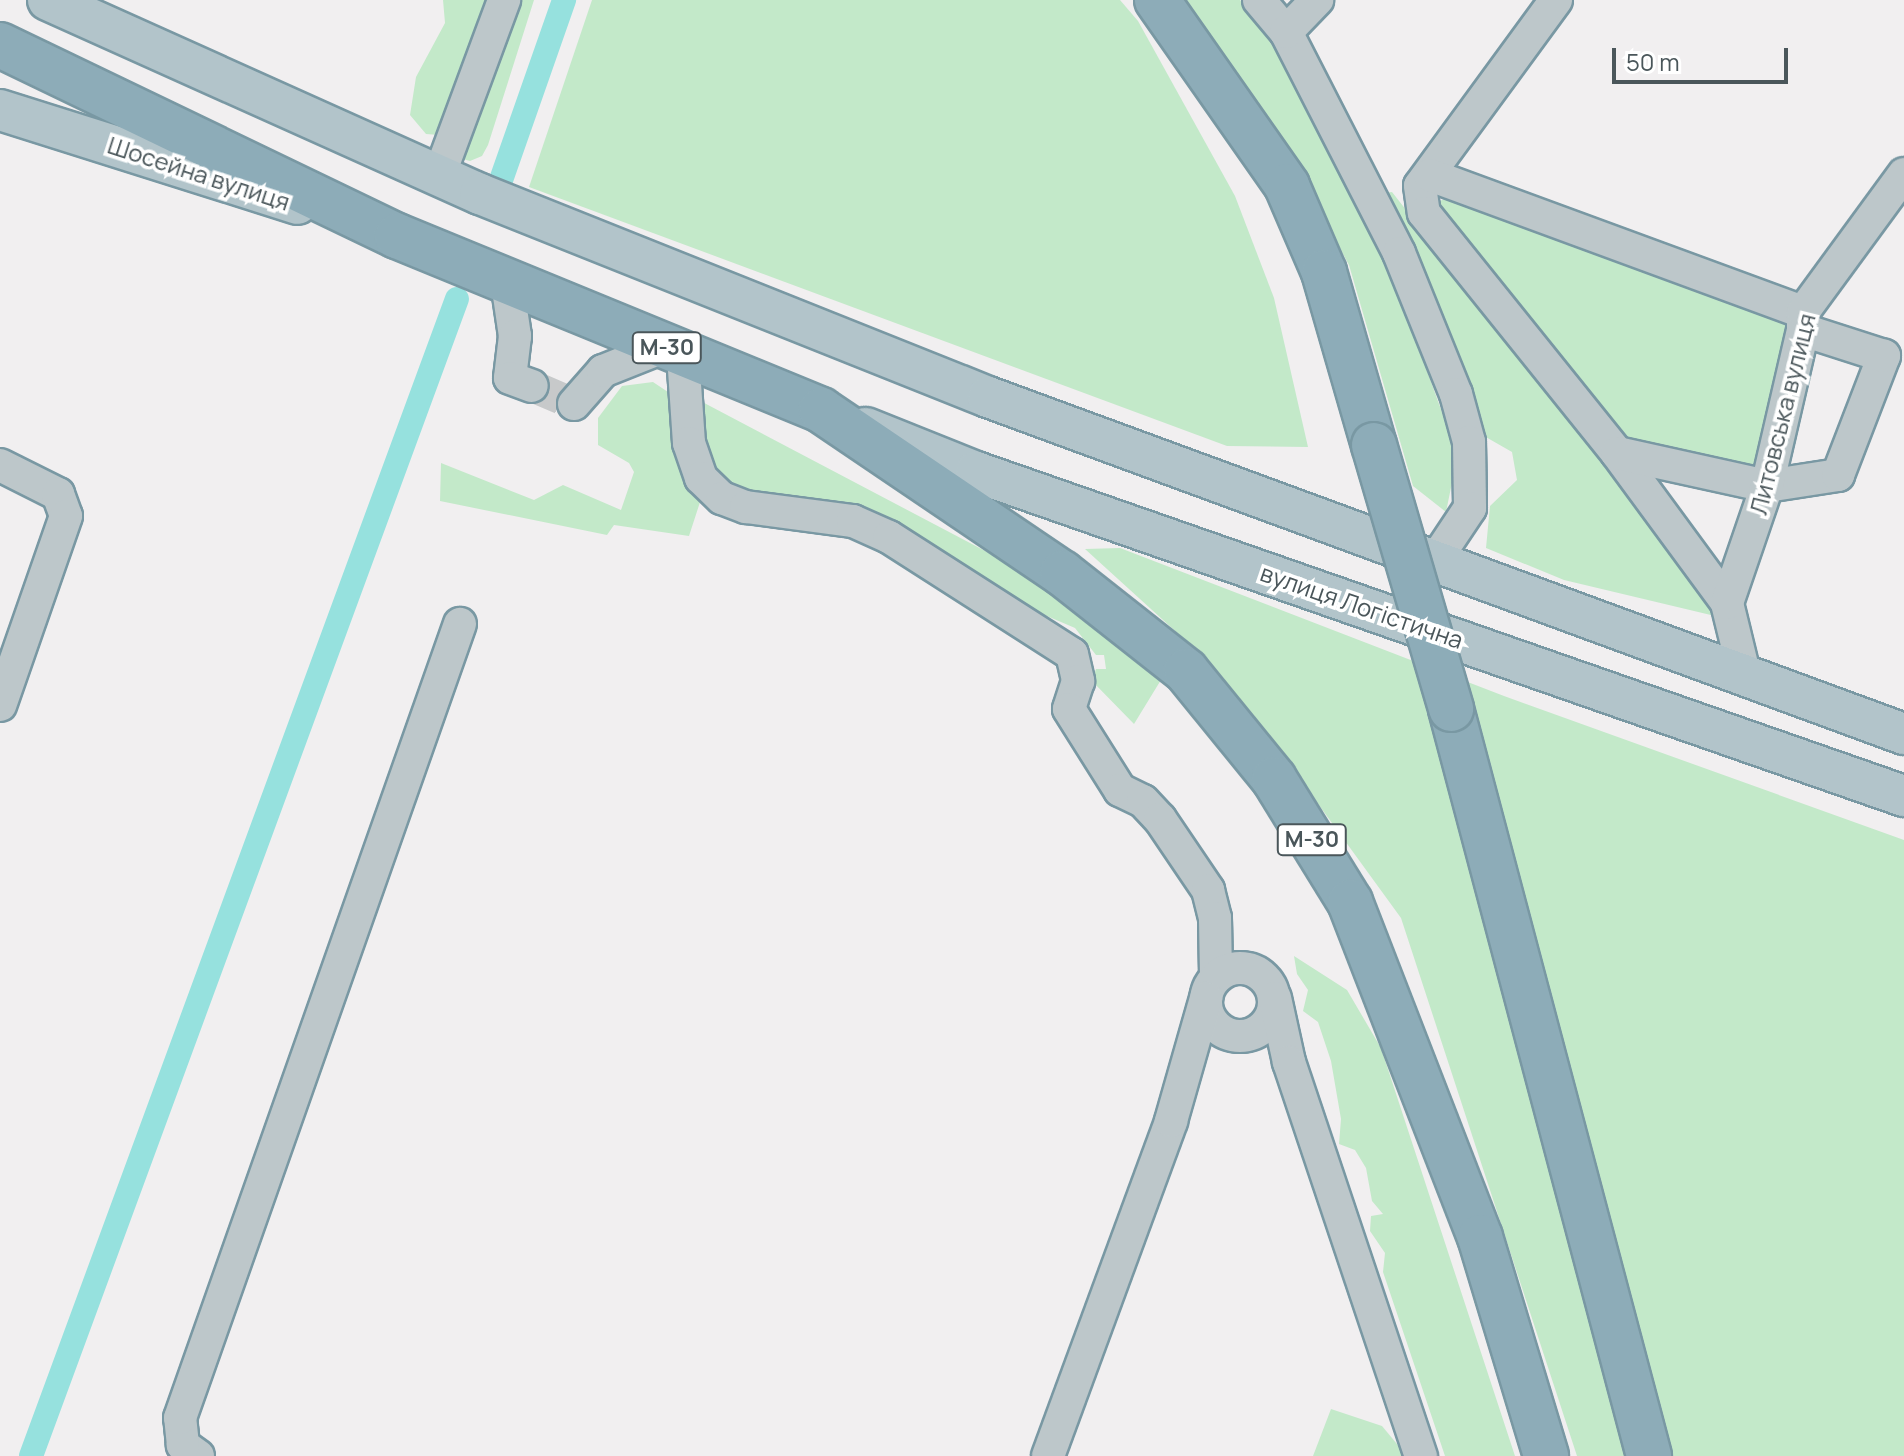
<!DOCTYPE html>
<html>
<head>
<meta charset="utf-8">
<style>
  body { margin:0 }
  #map { position:relative; width:1904px; height:1456px; overflow:hidden; background:#f1eff0; font-family:Manrope,sans-serif }
  div>[style] { position:absolute }
  .green>* { inset:0; background:#c3e9c9 }
  .canal>* { height:24px; margin:-12px; padding:0 12px; transform-origin:12px; border-radius:12px; background:#96e1de }
  .minor-tunnel>* { height:32px; margin-top:-16px; transform-origin:0; background:repeating-linear-gradient(90deg,#c7c9ca 0 32px,transparent 0 48px) }
  .roads { filter:drop-shadow(2px 0 #7998a3) drop-shadow(-2px 0 #7998a3) drop-shadow(0 2px #7998a3) drop-shadow(0 -2px #7998a3) }
  .minor>* { height:32px; margin:-16px; padding:0 16px; transform-origin:16px; border-radius:16px; background:#bdc7ca }
  .minor>.ring { margin:-16px; padding:0; box-sizing:content-box; background:none; border:32px solid #bdc7ca; border-radius:50% }
  .major>* { height:40px; margin:-20px; padding:0 20px; transform-origin:20px; border-radius:20px; background:#b2c4ca }
  .highway>* { height:44px; margin:-22px; padding:0 22px; transform-origin:22px; border-radius:22px; background:#8dacb8 }
  .bridges { filter:drop-shadow(2px 0 #7998a3) drop-shadow(-2px 0 #7998a3) drop-shadow(0 2px #7998a3) drop-shadow(0 -2px #7998a3) }
  .highway-bridge>* { height:44px; margin:-22px; padding:0 22px; transform-origin:22px; border-radius:22px; background:#8dacb8 }
  span { translate:-50% -50%; white-space:nowrap; text-align:center; line-height:1.15; -webkit-text-stroke:7px #fff; paint-order:stroke }
  .shield-label span { padding:2px 6px; background:#fff; border:2px solid; border-radius:6px; -webkit-text-stroke-width:0 }
  .shield-label { font-size:22px; color:#4a565a; font-weight:700 }
  .street-label { font-size:24px; color:#4a565a }
  .scale { position:absolute; left:1612px; top:48px; width:176px; height:36px; box-sizing:border-box; border:4px solid #4a565a; border-top:0; padding-left:10px; font-size:24px; line-height:28px; white-space:nowrap; color:#4a565a; -webkit-text-stroke:6px #fff; paint-order:stroke }
</style>
</head>
<body>
<div id="map">
  <div class="green">
    <div style="clip-path:polygon(443px 0,534px 0,488px 145px,482px 156px,470px 161px,433px 151px,439px 135px,426px 134px,410px 115px,416px 77px,445px 23px)"></div>
    <div style="clip-path:polygon(592px 0,1120px 0,1138px 21px,1235px 196px,1274px 298px,1308px 447px,1227px 446px,529px 187px)"></div>
    <div style="clip-path:polygon(1175px 0,1240px 0,1255px 16px,1337px 157px,1384px 252px,1443px 415px,1456px 463px,1446px 512px,1413px 486px,1349px 265px,1295px 166px)"></div>
    <div style="clip-path:polygon(1392px 192px,1717px 606px,1715px 616px,1564px 580px,1486px 548px,1490px 506px,1517px 480px,1512px 452px,1484px 436px,1383px 193px)"></div>
    <div style="clip-path:polygon(1450px 196px,1791px 323px,1757px 471px,1620px 439px,1432px 205px)"></div>
    <div style="clip-path:polygon(653px 382px,668px 392px,702px 496px,689px 536px,614px 525px,607px 535px,440px 501px,441px 463px,534px 500px,563px 485px,621px 510px,634px 472px,629px 463px,598px 445px,598px 418px,622px 386px)"></div>
    <div style="clip-path:polygon(691px 396px,1080px 601px,1164px 675px,1134px 724px,1092px 681px,1096px 669px,1106px 669px,1104px 655px,1096px 655px,1075px 628px,767px 496px,737px 489px,717px 471px)"></div>
    <div style="clip-path:polygon(1120px 548px,1504px 696px,1904px 840px,1904px 1456px,1666px 1456px,1471px 699px,1426px 699px,1626px 1456px,1577px 1456px,1401px 918px,1260px 724px,1196px 650px,1085px 549px)"></div>
    <div style="clip-path:polygon(1294px 956px,1347px 990px,1381px 1048px,1515px 1456px,1445px 1456px,1383px 1272px,1385px 1253px,1370px 1231px,1371px 1216px,1383px 1214px,1372px 1201px,1366px 1168px,1355px 1150px,1339px 1144px,1341px 1119px,1331px 1061px,1318px 1022px,1303px 1011px,1308px 990px,1297px 974px)"></div>
    <div style="clip-path:polygon(1331px 1409px,1382px 1426px,1407px 1456px,1313px 1456px)"></div>
  </div>
  <div class="canal">
    <div style="left:500px;top:183px;width:194px;rotate:-70.7deg"></div>
    <div style="left:31px;top:1456px;width:1233px;rotate:-69.79deg"></div>
  </div>
  <div class="minor-tunnel">
    <div style="left:532px;top:386px;width:46px;rotate:23.2deg"></div>
  </div>
  <div class="roads">
    <div class="minor">
      <div style="left:1259px;top:0;width:42px;rotate:49.8deg"></div>
      <div style="left:1286px;top:32px;width:248px;rotate:62.9deg"></div>
      <div style="left:1399px;top:253px;width:152px;rotate:68deg"></div>
      <div style="left:1456px;top:394px;width:50px;rotate:74.8deg"></div>
      <div style="left:1469px;top:442px;width:66px;rotate:89.1deg"></div>
      <div style="left:1470px;top:508px;width:65px;rotate:123.7deg"></div>
      <div style="left:1556px;top:0;width:230px;rotate:126.2deg"></div>
      <div style="left:1420px;top:186px;width:27px;rotate:82deg"></div>
      <div style="left:1424px;top:213px;width:308px;rotate:51.2deg"></div>
      <div style="left:1617px;top:453px;width:186px;rotate:53.7deg"></div>
      <div style="left:1286px;top:32px;width:45px;rotate:-45.9deg"></div>
      <div style="left:1430px;top:175px;width:397px;rotate:20.2deg"></div>
      <div style="left:439px;top:176px;width:188px;rotate:-69.7deg"></div>
      <div style="left:507px;top:282px;width:55px;rotate:81.6deg"></div>
      <div style="left:515px;top:336px;width:42px;rotate:96.8deg"></div>
      <div style="left:510px;top:378px;width:23px;rotate:20deg"></div>
      <div style="left:683px;top:355px;width:88px;rotate:86.1deg"></div>
      <div style="left:689px;top:443px;width:37px;rotate:71deg"></div>
      <div style="left:701px;top:478px;width:29px;rotate:44deg"></div>
      <div style="left:722px;top:498px;width:26px;rotate:21deg"></div>
      <div style="left:746px;top:507px;width:108px;rotate:7.5deg"></div>
      <div style="left:853px;top:521px;width:39px;rotate:24deg"></div>
      <div style="left:889px;top:537px;width:217px;rotate:32.6deg"></div>
      <div style="left:1072px;top:654px;width:28px;rotate:77deg"></div>
      <div style="left:1078px;top:681px;width:29px;rotate:108deg"></div>
      <div style="left:1069px;top:709px;width:96px;rotate:57.8deg"></div>
      <div style="left:1120px;top:790px;width:25px;rotate:26deg"></div>
      <div style="left:1143px;top:801px;width:25px;rotate:47deg"></div>
      <div style="left:1160px;top:819px;width:86px;rotate:55.9deg"></div>
      <div style="left:1208px;top:890px;width:29px;rotate:76deg"></div>
      <div style="left:1215px;top:918px;width:59px;rotate:89deg"></div>
      <div style="left:574px;top:404px;width:44px;rotate:-48.7deg"></div>
      <div style="left:603px;top:371px;width:65px;rotate:-21.8deg"></div>
      <div style="left:1617px;top:453px;width:154px;rotate:12.4deg"></div>
      <div style="left:1767px;top:486px;width:72px;rotate:-8.8deg"></div>
      <div style="left:1838px;top:475px;width:128px;rotate:-68.9deg"></div>
      <div style="left:1884px;top:356px;width:85px;rotate:-162.2deg"></div>
      <div style="left:0;top:465px;width:65px;rotate:26.6deg"></div>
      <div style="left:58px;top:494px;width:23px;rotate:70deg"></div>
      <div style="left:66px;top:516px;width:200px;rotate:109.2deg"></div>
      <div style="left:1745px;top:677px;width:76px;rotate:-103.7deg"></div>
      <div style="left:1727px;top:603px;width:124px;rotate:-71.1deg"></div>
      <div style="left:1767px;top:486px;width:160px;rotate:-77deg"></div>
      <div style="left:1803px;top:330px;width:18px;rotate:-90deg"></div>
      <div style="left:1803px;top:312px;width:171px;rotate:-53.8deg"></div>
      <div class="ring" style="left:1206px;top:968px;width:36px;height:36px"></div>
      <div style="left:1275px;top:998px;width:66px;rotate:77.7deg"></div>
      <div style="left:1289px;top:1062px;width:416px;rotate:71.5deg"></div>
      <div style="left:198px;top:1456px;width:19px;rotate:-144deg"></div>
      <div style="left:183px;top:1445px;width:27px;rotate:-96deg"></div>
      <div style="left:180px;top:1418px;width:842px;rotate:-70.58deg"></div>
      <div style="left:1048px;top:1456px;width:357px;rotate:-69.8deg"></div>
      <div style="left:1171px;top:1121px;width:128px;rotate:-74.1deg"></div>
    </div>
    <div class="major">
      <div style="left:48px;top:0;width:474px;rotate:24.2deg"></div>
      <div style="left:480px;top:194px;width:547px;rotate:21.78deg"></div>
      <div style="left:988px;top:397px;width:976px;rotate:20.2deg"></div>
      <div style="left:0;top:110px;width:312px;rotate:17.5deg"></div>
      <div style="left:866px;top:428px;width:118px;rotate:21.8deg"></div>
      <div style="left:976px;top:472px;width:983px;rotate:19.25deg"></div>
    </div>
    <div class="highway">
      <div style="left:1157px;top:0;width:227px;rotate:55deg"></div>
      <div style="left:1287px;top:186px;width:94px;rotate:66.7deg"></div>
      <div style="left:1324px;top:272px;width:180px;rotate:73.9deg"></div>
      <div style="left:0;top:45px;width:441px;rotate:25.7deg"></div>
      <div style="left:397px;top:236px;width:458px;rotate:22.3deg"></div>
      <div style="left:821px;top:410px;width:291px;rotate:34.1deg"></div>
      <div style="left:1062px;top:573px;width:158px;rotate:38.3deg"></div>
      <div style="left:1186px;top:671px;width:139px;rotate:50.8deg"></div>
      <div style="left:1274px;top:779px;width:145px;rotate:58.3deg"></div>
      <div style="left:1350px;top:902px;width:359px;rotate:68.8deg"></div>
      <div style="left:1480px;top:1237px;width:229px;rotate:73.2deg"></div>
      <div style="left:1451px;top:709px;width:773px;rotate:75.15deg"></div>
    </div>
  </div>
  <div class="bridges">
    <div class="highway-bridge">
      <div style="left:1374px;top:445px;width:275px;rotate:73.7deg"></div>
    </div>
  </div>
  <div class="shield-label">
    <span style="left:667px;top:348px">М-30</span>
    <span style="left:1312px;top:840px">М-30</span>
  </div>
  <div class="street-label">
    <span style="left:199px;top:173px;rotate:18deg">Шосейна вулиця</span>
    <span style="left:1782px;top:414px;rotate:-76deg">Литовська вулиця</span>
    <span style="left:1362px;top:606px;rotate:19deg">вулиця Логістична</span>
  </div>
  <div class="scale">50 m</div>
</div>
</body>
</html>
